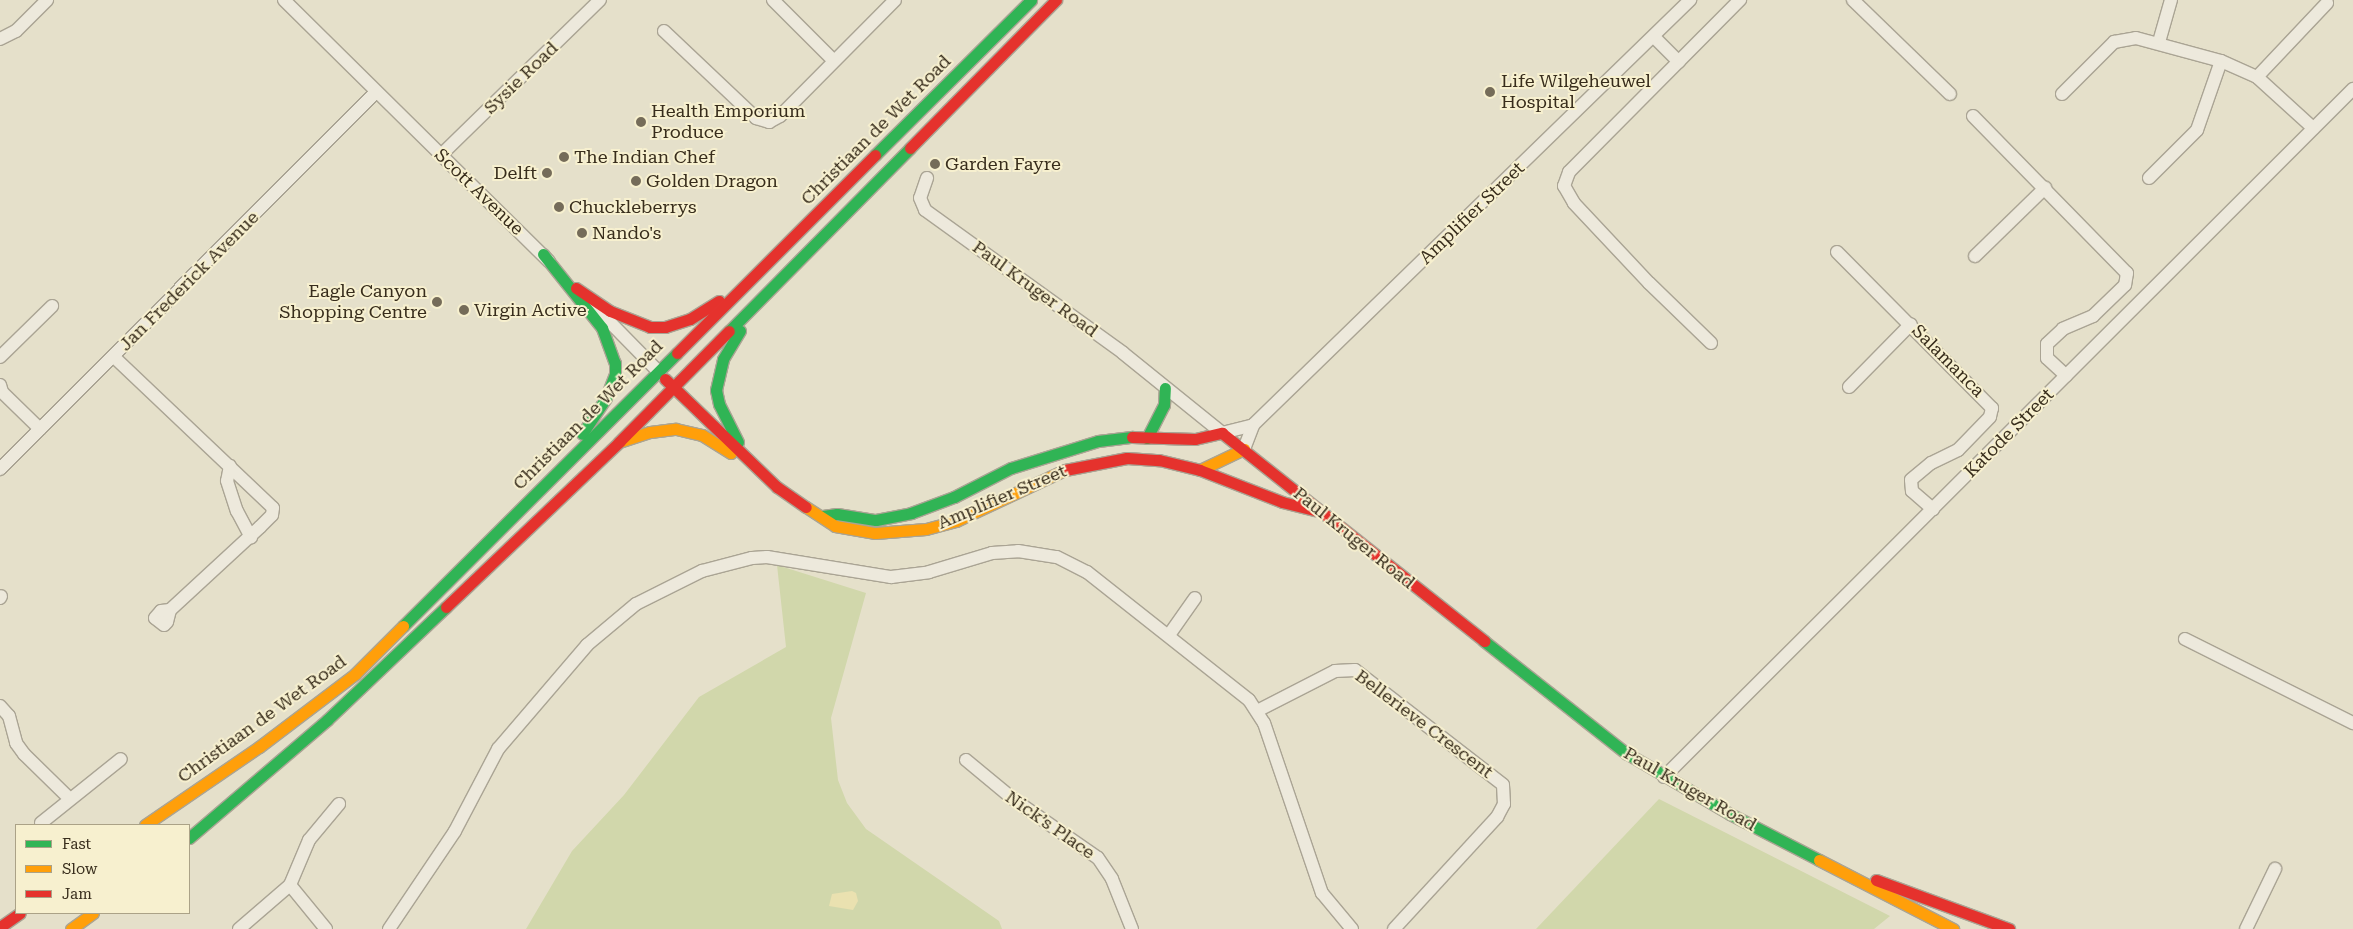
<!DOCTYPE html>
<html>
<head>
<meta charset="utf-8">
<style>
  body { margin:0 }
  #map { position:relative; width:2353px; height:929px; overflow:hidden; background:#e5e0ca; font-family:"Roboto Serif",serif }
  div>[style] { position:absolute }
  .green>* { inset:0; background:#d1d7ab }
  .sand>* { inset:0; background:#eae1b0 }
  .roads { filter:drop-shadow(1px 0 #aaa494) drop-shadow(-1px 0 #aaa494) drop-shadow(0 1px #aaa494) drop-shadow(0 -1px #aaa494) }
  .street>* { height:12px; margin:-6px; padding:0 6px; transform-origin:6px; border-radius:6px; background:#ede9dc }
  .fast>* { height:11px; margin:-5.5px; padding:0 5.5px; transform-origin:5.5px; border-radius:5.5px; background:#30b455 }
  .slow>* { height:11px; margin:-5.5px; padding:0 5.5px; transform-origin:5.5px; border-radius:5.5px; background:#ff9f0a }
  .jam>* { height:11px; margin:-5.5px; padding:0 5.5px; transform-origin:5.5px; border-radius:5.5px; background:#e5322d }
  .dots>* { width:14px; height:14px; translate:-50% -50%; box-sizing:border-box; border:2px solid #f7f0cf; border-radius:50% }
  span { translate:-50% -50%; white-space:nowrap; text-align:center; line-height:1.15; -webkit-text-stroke:4px #f7f0cf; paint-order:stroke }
  .street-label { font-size:18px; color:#382d1c }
  .poi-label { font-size:18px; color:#382d1c }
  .left { translate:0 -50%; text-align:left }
  .right { translate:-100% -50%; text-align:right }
  .legend { position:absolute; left:15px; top:824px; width:175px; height:90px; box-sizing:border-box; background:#f7f0cf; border:1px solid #aba287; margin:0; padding:6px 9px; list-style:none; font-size:15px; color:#382d1c }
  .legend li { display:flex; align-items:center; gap:10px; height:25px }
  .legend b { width:25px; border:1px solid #aba287 }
</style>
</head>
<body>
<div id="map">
  <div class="green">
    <div style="clip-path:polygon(777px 565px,866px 593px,831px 718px,838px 780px,847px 803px,866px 829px,999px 921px,1002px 929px,526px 929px,572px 851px,624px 795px,699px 697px,786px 647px)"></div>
    <div style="clip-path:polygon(1659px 799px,1890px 916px,1874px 929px,1536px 929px)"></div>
  </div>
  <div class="sand">
    <div style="clip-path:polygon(852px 891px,856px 893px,858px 901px,853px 910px,829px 906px,832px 894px)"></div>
  </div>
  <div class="roads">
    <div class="street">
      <div style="left:284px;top:0;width:372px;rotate:44.6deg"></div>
      <div style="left:773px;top:0;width:86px;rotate:45deg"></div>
      <div style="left:1853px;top:0;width:135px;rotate:44.1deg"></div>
      <div style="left:664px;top:31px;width:127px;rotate:43.4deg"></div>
      <div style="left:756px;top:118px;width:14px;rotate:17deg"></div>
      <div style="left:769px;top:122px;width:13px;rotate:-29deg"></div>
      <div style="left:780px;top:116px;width:163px;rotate:-45.2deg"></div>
      <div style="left:1654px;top:37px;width:35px;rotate:45deg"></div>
      <div style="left:0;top:39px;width:18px;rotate:-27deg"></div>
      <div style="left:16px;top:31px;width:44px;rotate:-45deg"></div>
      <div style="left:2159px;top:42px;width:44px;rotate:-74.1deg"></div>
      <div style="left:2257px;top:77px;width:102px;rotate:-46.6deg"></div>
      <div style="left:2062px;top:94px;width:74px;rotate:-45deg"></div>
      <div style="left:2114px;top:42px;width:22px;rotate:-10deg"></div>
      <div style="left:2136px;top:38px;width:88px;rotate:15.1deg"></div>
      <div style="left:2221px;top:61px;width:39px;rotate:24deg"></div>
      <div style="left:2257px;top:77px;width:76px;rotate:42.3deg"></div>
      <div style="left:1973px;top:116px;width:220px;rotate:45.6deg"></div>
      <div style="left:2127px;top:273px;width:12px;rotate:99deg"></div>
      <div style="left:2125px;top:285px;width:45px;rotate:135.9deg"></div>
      <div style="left:2093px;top:316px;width:33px;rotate:157deg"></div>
      <div style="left:2063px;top:329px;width:22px;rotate:137deg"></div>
      <div style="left:2047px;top:344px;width:14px;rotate:90deg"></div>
      <div style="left:2047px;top:358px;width:26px;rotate:43deg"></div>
      <div style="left:441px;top:155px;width:222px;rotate:-44.3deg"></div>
      <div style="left:927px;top:178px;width:21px;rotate:109deg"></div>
      <div style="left:920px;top:198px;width:13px;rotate:67deg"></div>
      <div style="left:925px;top:210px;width:244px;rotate:35.8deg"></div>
      <div style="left:1123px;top:353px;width:127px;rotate:38.9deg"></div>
      <div style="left:1222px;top:433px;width:32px;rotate:-14deg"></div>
      <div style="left:2149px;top:178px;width:68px;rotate:-45deg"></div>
      <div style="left:2197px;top:130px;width:73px;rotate:-70.8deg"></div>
      <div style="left:1837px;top:252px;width:220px;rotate:45.2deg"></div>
      <div style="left:1992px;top:408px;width:9px;rotate:103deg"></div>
      <div style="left:1990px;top:417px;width:46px;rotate:134.1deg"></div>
      <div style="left:1958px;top:450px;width:30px;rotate:154deg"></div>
      <div style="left:1931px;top:463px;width:26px;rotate:140deg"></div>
      <div style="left:1911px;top:480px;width:11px;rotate:85deg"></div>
      <div style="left:1912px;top:491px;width:28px;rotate:41deg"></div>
      <div style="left:1975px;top:256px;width:98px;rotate:-44.2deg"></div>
      <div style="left:595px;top:307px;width:90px;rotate:45.5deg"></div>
      <div style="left:1711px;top:343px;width:86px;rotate:-135.9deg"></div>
      <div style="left:1649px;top:283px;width:110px;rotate:-133.2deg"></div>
      <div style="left:1574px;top:203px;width:20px;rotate:-120deg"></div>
      <div style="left:1564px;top:186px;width:15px;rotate:-70deg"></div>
      <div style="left:1569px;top:172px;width:243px;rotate:-45.2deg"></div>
      <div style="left:0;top:357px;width:73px;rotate:-44.4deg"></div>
      <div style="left:114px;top:357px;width:219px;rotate:43.5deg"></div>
      <div style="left:273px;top:508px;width:7px;rotate:98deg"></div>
      <div style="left:272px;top:515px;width:17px;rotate:135deg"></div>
      <div style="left:260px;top:527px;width:122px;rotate:137.3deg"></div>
      <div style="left:170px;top:610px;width:12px;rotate:104deg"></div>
      <div style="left:167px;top:622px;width:4px;rotate:135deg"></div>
      <div style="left:164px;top:625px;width:11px;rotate:-142deg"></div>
      <div style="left:155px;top:618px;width:9px;rotate:-49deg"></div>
      <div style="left:161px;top:611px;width:9px;rotate:-6deg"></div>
      <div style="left:0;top:385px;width:7px;rotate:74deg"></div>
      <div style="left:2px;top:392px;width:53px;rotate:44.2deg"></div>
      <div style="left:1849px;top:387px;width:88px;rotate:-45.5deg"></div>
      <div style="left:1244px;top:449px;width:26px;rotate:-69deg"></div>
      <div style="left:1253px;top:425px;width:610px;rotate:-44.2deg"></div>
      <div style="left:230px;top:466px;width:15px;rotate:101deg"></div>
      <div style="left:227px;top:481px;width:32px;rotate:72deg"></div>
      <div style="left:237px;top:511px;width:30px;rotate:62deg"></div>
      <div style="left:0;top:469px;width:532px;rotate:-45.08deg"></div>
      <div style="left:0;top:598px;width:2px;rotate:-63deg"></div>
      <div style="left:1169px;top:635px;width:45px;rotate:-54.9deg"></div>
      <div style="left:2185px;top:639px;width:188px;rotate:26.6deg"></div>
      <div style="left:0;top:706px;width:13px;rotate:48deg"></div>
      <div style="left:9px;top:716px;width:28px;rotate:75deg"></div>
      <div style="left:16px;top:743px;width:14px;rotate:54deg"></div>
      <div style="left:24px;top:754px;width:64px;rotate:44.4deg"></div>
      <div style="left:1257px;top:711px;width:88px;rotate:-27.1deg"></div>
      <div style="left:1335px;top:671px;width:20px;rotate:-3deg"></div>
      <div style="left:1355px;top:670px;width:187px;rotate:37.8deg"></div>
      <div style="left:1503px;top:785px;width:19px;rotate:87deg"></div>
      <div style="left:1504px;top:804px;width:15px;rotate:118deg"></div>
      <div style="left:1497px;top:817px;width:152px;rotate:132.6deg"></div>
      <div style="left:966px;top:760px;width:61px;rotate:39.7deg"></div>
      <div style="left:1013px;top:799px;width:103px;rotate:34.8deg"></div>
      <div style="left:1098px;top:858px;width:25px;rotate:56deg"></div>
      <div style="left:1112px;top:879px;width:54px;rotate:68.2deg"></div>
      <div style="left:1664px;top:777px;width:974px;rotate:-44.96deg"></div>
      <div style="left:41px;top:823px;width:102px;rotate:-38.7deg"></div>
      <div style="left:290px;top:885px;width:49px;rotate:-67.1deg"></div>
      <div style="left:309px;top:840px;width:47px;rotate:-50.2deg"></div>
      <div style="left:239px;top:929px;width:67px;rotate:-40.8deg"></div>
      <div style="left:290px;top:885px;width:57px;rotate:50.7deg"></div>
      <div style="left:389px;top:929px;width:118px;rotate:-56deg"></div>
      <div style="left:455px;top:831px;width:93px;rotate:-62.3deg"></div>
      <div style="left:498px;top:749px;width:137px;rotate:-49.4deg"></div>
      <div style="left:587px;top:645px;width:64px;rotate:-39.9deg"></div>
      <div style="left:636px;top:604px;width:74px;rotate:-26.6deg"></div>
      <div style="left:702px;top:571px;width:52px;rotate:-14.6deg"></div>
      <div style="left:752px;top:558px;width:15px;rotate:-4deg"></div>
      <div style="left:767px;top:557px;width:126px;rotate:9.2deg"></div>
      <div style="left:891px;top:577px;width:38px;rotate:-7deg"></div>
      <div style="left:929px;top:572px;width:66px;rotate:-16.8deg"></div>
      <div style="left:992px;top:553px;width:26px;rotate:-4deg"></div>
      <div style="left:1018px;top:551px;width:39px;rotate:9deg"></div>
      <div style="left:1057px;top:557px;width:34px;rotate:27deg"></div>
      <div style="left:1087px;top:572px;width:206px;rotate:38.3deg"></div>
      <div style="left:1249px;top:700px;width:27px;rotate:57deg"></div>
      <div style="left:1264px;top:723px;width:180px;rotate:71.2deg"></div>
      <div style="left:1322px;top:893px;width:47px;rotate:50.2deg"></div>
      <div style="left:2246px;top:929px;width:67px;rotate:-64.2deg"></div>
    </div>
    <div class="fast">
      <div style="left:875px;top:155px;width:220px;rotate:-44.8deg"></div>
      <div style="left:543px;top:254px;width:95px;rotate:51.4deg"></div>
      <div style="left:602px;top:328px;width:37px;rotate:70deg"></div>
      <div style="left:615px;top:363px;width:11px;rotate:90deg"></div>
      <div style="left:615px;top:374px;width:26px;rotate:111deg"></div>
      <div style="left:606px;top:398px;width:43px;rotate:123.7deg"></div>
      <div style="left:729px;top:331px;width:257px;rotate:-45.3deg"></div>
      <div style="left:1147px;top:438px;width:37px;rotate:-63deg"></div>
      <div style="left:1164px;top:405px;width:17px;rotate:-87deg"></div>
      <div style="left:738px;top:442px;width:42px;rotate:-116.6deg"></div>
      <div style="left:719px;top:404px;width:14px;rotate:-102deg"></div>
      <div style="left:716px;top:390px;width:32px;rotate:-77deg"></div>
      <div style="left:723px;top:359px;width:33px;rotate:-59deg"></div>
      <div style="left:823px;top:516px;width:14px;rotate:-8deg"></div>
      <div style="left:837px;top:514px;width:39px;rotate:9deg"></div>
      <div style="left:876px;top:520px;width:36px;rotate:-11deg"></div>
      <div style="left:911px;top:513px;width:46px;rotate:-20.4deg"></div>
      <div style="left:954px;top:497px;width:64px;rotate:-27deg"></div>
      <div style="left:1011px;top:468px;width:91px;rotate:-17.2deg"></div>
      <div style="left:1098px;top:441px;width:34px;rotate:-7deg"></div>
      <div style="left:403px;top:626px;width:387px;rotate:-44.9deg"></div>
      <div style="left:1484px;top:641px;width:181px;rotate:38.3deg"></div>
      <div style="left:1626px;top:753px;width:121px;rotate:30.4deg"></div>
      <div style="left:1730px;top:814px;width:100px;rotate:27.3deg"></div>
      <div style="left:189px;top:838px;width:182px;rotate:-40.5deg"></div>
      <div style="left:327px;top:720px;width:164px;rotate:-43.5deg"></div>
    </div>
    <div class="slow">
      <div style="left:622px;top:441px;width:29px;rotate:-18deg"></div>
      <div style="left:650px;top:432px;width:26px;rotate:-7deg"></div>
      <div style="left:676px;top:429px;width:27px;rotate:13deg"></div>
      <div style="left:702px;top:435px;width:34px;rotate:32deg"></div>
      <div style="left:1200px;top:470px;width:49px;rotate:-25.5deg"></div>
      <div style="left:806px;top:507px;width:35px;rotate:33deg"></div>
      <div style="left:835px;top:526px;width:41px;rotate:9.9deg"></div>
      <div style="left:875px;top:533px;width:51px;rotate:-4.5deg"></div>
      <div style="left:926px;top:529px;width:31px;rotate:-15deg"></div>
      <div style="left:956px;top:521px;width:120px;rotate:-25.1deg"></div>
      <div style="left:145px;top:825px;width:138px;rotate:-34.4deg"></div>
      <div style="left:259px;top:747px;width:121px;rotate:-37.2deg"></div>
      <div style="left:355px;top:674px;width:68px;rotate:-45deg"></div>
      <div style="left:1819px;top:860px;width:151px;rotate:27.2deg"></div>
      <div style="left:71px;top:929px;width:27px;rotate:-36deg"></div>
    </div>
    <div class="jam">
      <div style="left:910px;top:148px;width:208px;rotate:-45.4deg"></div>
      <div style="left:576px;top:288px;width:41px;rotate:34.1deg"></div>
      <div style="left:610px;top:311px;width:43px;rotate:21.8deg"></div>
      <div style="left:650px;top:327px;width:15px"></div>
      <div style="left:665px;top:327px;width:26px;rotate:-18deg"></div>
      <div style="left:690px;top:319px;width:34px;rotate:-32deg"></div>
      <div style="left:677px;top:353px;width:280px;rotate:-45deg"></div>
      <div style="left:665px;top:379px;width:156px;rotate:44deg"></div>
      <div style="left:777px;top:487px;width:35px;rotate:35deg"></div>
      <div style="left:1132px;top:437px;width:63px;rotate:1.8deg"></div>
      <div style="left:1195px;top:439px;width:28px;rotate:-13deg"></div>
      <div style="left:1222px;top:433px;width:335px;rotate:38.4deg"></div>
      <div style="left:1065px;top:470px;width:63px;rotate:-11deg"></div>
      <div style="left:1127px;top:458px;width:32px;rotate:4deg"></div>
      <div style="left:1159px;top:460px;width:42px;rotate:13.7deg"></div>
      <div style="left:1200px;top:470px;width:88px;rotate:21.3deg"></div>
      <div style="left:1282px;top:502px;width:34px;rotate:14deg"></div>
      <div style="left:446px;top:607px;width:239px;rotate:-43.6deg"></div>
      <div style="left:619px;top:442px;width:156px;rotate:-45.3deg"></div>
      <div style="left:1876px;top:880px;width:142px;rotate:20.2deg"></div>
      <div style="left:0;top:927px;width:24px;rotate:-35deg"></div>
    </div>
  </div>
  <div class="dots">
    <div style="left:1490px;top:92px;background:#756c59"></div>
    <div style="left:641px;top:122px;background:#756c59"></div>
    <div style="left:564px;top:157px;background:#756c59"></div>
    <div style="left:935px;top:164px;background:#756c59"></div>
    <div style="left:547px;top:173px;background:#756c59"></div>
    <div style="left:636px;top:181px;background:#756c59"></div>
    <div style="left:559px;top:207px;background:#756c59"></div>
    <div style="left:582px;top:233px;background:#756c59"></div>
    <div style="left:437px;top:302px;background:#756c59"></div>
    <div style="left:464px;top:310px;background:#756c59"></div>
  </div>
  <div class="street-label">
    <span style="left:521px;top:78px;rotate:-44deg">Sysie Road</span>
    <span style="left:876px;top:130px;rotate:-45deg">Christiaan de Wet Road</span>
    <span style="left:479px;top:192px;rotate:44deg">Scott Avenue</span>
    <span style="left:1472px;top:213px;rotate:-44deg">Amplifier Street</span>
    <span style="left:189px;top:281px;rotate:-45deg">Jan Frederick Avenue</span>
    <span style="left:1035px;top:289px;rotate:36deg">Paul Kruger Road</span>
    <span style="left:1948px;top:361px;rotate:45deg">Salamanca</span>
    <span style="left:588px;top:415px;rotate:-45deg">Christiaan de Wet Road</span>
    <span style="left:2009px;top:433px;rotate:-45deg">Katode Street</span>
    <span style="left:1002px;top:497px;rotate:-23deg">Amplifier Street</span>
    <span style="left:1354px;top:538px;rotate:39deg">Paul Kruger Road</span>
    <span style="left:262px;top:719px;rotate:-36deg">Christiaan de Wet Road</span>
    <span style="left:1424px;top:724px;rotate:37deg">Bellerieve Crescent</span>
    <span style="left:1690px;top:789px;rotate:30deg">Paul Kruger Road</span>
    <span style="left:1050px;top:825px;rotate:35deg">Nick’s Place</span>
  </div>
  <div class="poi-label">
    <span class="left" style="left:1501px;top:92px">Life Wilgeheuwel<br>Hospital</span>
    <span class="left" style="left:651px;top:122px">Health Emporium<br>Produce</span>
    <span class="left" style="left:574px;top:157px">The Indian Chef</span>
    <span class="left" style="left:945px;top:164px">Garden Fayre</span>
    <span class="right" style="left:537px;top:173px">Delft</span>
    <span class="left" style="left:646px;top:181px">Golden Dragon</span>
    <span class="left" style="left:569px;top:207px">Chuckleberrys</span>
    <span class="left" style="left:592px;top:233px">Nando's</span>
    <span class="right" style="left:427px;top:302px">Eagle Canyon<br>Shopping Centre</span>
    <span class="left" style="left:474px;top:310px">Virgin Active</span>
  </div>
  <ul class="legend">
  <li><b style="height:6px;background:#30b455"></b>Fast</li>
  <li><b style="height:6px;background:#ff9f0a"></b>Slow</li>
  <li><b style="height:6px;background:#e5322d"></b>Jam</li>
  </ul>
</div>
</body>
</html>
